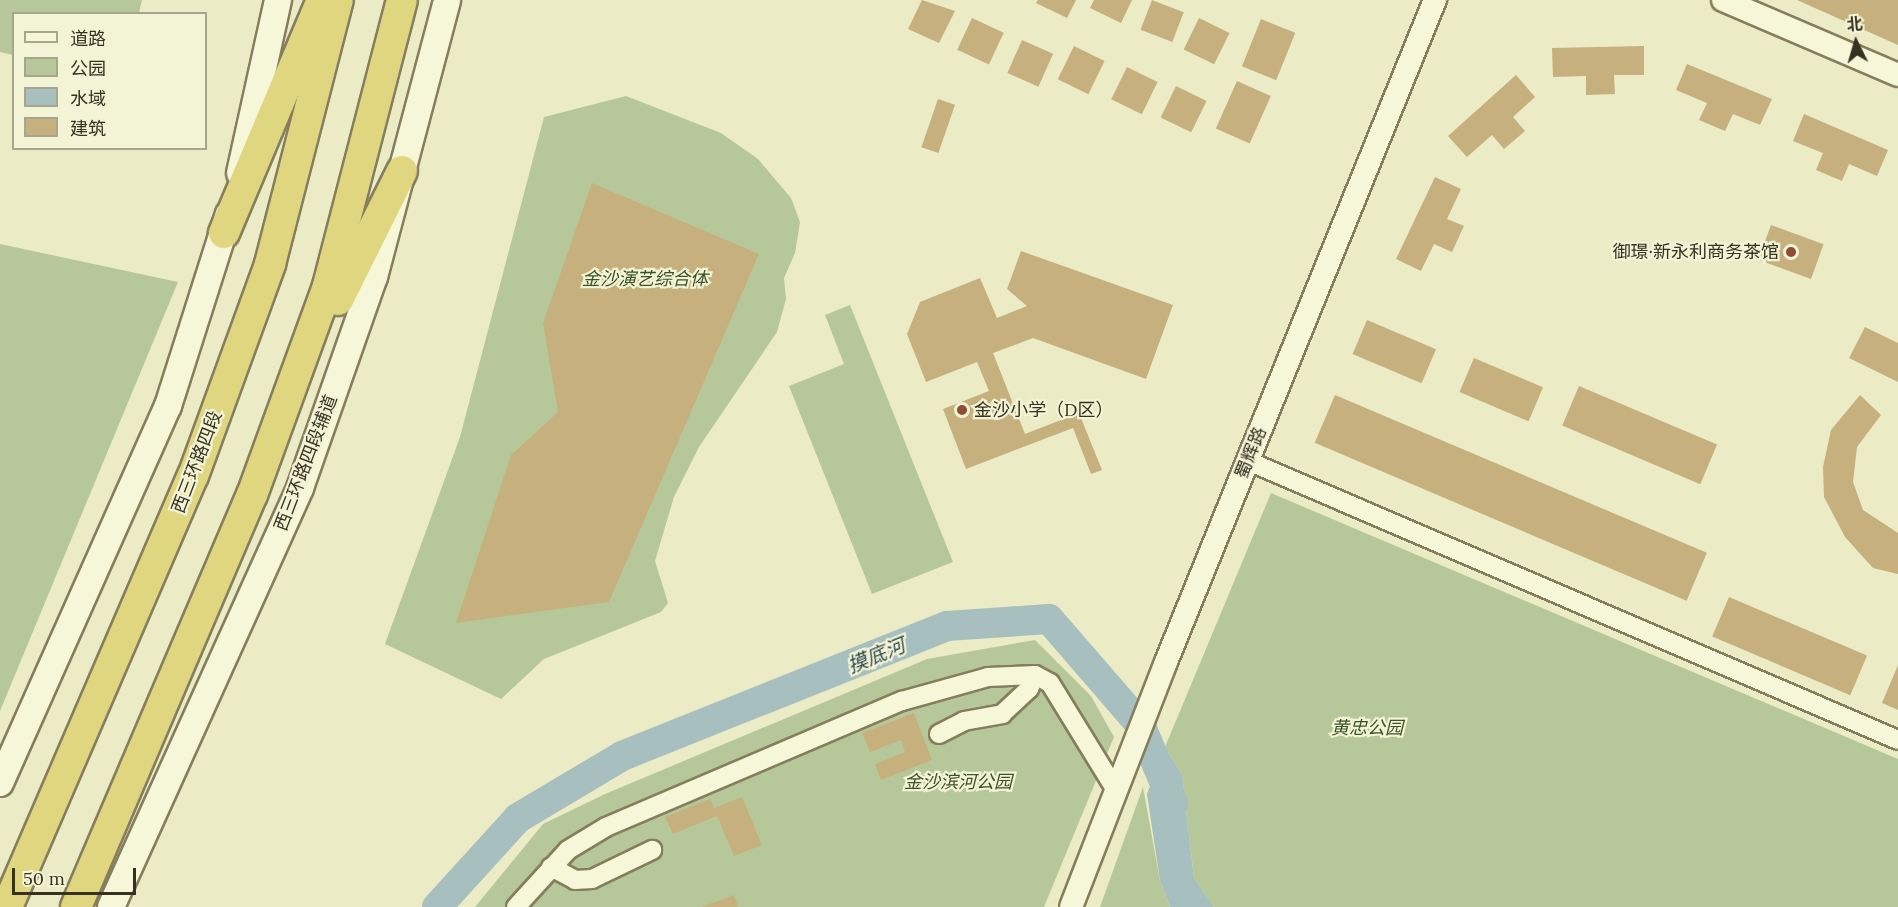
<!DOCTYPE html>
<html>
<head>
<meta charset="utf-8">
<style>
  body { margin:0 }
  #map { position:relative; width:1898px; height:907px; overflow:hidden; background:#ebebc6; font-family:Lora,"Noto Sans SC",serif }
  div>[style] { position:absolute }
  .green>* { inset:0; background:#b6c89a }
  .water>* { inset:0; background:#a7bfbf }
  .river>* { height:30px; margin:-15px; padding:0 15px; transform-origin:15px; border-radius:15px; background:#a7bfbf }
  .building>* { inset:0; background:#c6b17e; transform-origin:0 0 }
  .roads { filter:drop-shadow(2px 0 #857e5d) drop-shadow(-2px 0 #857e5d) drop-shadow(0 2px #857e5d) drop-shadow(0 -2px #857e5d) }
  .minor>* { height:18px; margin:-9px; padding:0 9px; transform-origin:9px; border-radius:9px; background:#f6f6d9 }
  .tertiary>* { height:22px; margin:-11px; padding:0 11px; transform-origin:11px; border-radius:11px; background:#f6f6d9 }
  .secondary>* { height:26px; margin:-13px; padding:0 13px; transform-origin:13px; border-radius:13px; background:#f6f6d9 }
  .trunk>* { height:30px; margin:-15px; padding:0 15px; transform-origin:15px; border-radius:15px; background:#e0d67f }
  .dots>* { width:16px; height:16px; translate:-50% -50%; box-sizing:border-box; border:3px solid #f3f3d5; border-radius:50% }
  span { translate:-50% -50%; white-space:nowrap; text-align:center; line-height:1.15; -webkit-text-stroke:4.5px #f3f3d5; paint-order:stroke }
  .poi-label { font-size:18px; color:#363120 }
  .right { translate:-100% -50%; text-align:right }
  .left { translate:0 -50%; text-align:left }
  .park-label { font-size:18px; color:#3b5128; font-style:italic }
  .street-label { font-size:18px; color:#363120 }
  .water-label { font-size:20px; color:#304d55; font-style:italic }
  .legend { position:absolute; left:12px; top:12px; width:195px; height:138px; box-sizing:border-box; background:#f3f3d5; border:2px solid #a7a58d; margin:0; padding:8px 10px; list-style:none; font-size:18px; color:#363120 }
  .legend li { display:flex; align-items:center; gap:12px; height:30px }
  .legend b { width:30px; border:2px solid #a7a58d }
  .north { position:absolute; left:1826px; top:12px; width:60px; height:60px; -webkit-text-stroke:4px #f3f3d5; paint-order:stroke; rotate:355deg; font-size:16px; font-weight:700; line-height:24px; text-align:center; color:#363120 }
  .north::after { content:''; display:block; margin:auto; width:21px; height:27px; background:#363120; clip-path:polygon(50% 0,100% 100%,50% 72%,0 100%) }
  .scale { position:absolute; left:12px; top:868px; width:124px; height:27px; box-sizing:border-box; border:3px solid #363120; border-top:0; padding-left:8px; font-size:18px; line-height:21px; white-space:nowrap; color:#363120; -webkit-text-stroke:4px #f3f3d5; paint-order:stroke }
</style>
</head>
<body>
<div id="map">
  <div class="green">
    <div style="clip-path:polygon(0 0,142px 0,139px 13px,14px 14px,13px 55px,0 52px)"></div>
    <div style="clip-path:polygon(626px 96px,721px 133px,758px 159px,791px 198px,800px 222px,795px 253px,784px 278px,786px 299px,777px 332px,699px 447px,674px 497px,655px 561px,668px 603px,661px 612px,544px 659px,501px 699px,385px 644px,460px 437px,544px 117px)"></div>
    <div style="clip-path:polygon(0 244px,178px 282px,0 711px)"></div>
    <div style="clip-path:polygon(850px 305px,953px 562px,872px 594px,789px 386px,844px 364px,825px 315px)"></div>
    <div style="clip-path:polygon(1271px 493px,1898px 759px,1898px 907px,1214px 907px,1194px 878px,1182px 774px,1165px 747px)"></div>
    <div style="clip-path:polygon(1035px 640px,1091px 696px,1114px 737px,1044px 907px,475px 907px,543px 824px,605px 794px,927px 659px)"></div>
    <div style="clip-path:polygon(1143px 787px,1160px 881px,1170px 907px,1100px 907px)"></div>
  </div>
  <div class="water">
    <div style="clip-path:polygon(1165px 747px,1182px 774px,1194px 878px,1214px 907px,1170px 907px,1160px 881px,1147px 794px)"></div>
  </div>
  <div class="river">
    <div style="left:437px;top:907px;width:120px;rotate:-47.7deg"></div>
    <div style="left:518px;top:818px;width:121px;rotate:-30.8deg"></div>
    <div style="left:622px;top:756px;width:350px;rotate:-21.8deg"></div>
    <div style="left:947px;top:626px;width:102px;rotate:-3.9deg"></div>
    <div style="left:1049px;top:619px;width:139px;rotate:49.1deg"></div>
    <div style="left:1140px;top:724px;width:86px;rotate:67.3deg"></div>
  </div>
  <div class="building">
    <div style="clip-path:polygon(922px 0,955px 11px,939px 43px,908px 29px)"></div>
    <div style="clip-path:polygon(1038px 0,1076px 0,1067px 18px,1036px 3px)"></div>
    <div style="clip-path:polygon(1094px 0,1132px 0,1121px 23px,1090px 8px)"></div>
    <div style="left:1152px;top:0;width:34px;height:32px;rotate:21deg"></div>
    <div style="clip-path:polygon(1797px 0,1898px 0,1898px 45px)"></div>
    <div style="left:972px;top:18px;width:35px;height:35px;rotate:25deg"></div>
    <div style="left:1199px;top:18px;width:34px;height:35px;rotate:26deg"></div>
    <div style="left:1261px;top:19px;width:37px;height:51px;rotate:22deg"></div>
    <div style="left:1022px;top:40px;width:34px;height:36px;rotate:24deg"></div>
    <div style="left:1074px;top:46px;width:34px;height:37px;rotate:26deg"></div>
    <div style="clip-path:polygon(1644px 46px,1644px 75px,1614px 75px,1615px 94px,1586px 95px,1586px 76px,1553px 77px,1552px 48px)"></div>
    <div style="clip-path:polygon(1687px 64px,1772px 99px,1760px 125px,1733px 114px,1725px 131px,1699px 120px,1707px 103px,1676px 90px)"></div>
    <div style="left:1127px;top:67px;width:34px;height:36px;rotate:26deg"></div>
    <div style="clip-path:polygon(1516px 75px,1535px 97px,1513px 117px,1525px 131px,1504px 149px,1492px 135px,1467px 157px,1448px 136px)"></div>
    <div style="left:1237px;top:81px;width:37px;height:52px;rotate:24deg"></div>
    <div style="left:1176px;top:86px;width:34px;height:35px;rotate:26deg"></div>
    <div style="left:938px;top:99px;width:18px;height:51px;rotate:19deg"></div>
    <div style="clip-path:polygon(1804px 114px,1888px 150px,1877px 176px,1849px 164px,1842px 181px,1816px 170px,1823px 153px,1793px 141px)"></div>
    <div style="clip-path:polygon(1435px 177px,1461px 189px,1447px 219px,1464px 226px,1452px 252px,1434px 244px,1421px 271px,1396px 259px)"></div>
    <div style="clip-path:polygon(592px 183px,759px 254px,609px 602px,456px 623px,511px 455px,558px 412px,543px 323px)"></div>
    <div style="left:1771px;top:225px;width:56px;height:37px;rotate:20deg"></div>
    <div style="clip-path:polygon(1021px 251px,1173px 305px,1146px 379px,1033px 338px,993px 353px,1025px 434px,1079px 413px,1102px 470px,1091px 474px,1073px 428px,966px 469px,943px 409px,989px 391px,977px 362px,926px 382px,907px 334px,920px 302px,980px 278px,997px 318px,1027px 306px,1007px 289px)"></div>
    <div style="left:1367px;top:320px;width:75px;height:37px;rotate:23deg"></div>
    <div style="clip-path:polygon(1865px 327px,1898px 343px,1898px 382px,1849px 358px)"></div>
    <div style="left:1474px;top:358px;width:75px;height:37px;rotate:23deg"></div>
    <div style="left:1579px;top:386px;width:150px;height:43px;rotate:23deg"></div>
    <div style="left:1335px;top:395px;width:404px;height:52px;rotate:23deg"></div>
    <div style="clip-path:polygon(1860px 395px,1881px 415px,1857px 447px,1853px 482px,1863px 510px,1898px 533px,1898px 574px,1873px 568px,1845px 537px,1824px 497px,1823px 467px,1831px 430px)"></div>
    <div style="left:1729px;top:597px;width:150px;height:43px;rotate:23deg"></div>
    <div style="clip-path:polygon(1898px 665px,1898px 710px,1882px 703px)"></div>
    <div style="clip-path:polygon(914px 713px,932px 760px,881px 780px,875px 764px,905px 752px,901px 740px,870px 752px,862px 733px)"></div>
    <div style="clip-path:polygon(742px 797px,762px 845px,734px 856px,717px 816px,673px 834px,665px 817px,710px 799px,714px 808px)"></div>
    <div style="clip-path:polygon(734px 895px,738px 907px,701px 907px)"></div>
  </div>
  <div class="roads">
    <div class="minor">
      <div style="left:1248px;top:461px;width:707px;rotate:23.23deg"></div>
      <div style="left:939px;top:734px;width:28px;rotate:-27deg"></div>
      <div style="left:964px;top:721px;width:39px;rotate:-10deg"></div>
      <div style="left:1002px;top:714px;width:37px;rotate:-43deg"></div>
      <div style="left:1029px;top:689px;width:15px;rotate:-67deg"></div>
      <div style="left:551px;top:867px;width:27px;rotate:28deg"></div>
      <div style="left:575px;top:880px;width:17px;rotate:-3deg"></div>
      <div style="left:592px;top:879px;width:67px;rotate:-25.8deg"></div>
      <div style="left:516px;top:907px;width:77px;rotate:-47.6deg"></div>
      <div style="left:568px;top:850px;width:44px;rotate:-31.2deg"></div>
      <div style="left:606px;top:827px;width:322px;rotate:-23.1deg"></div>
      <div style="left:902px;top:701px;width:89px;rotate:-15.6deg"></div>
      <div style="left:988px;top:677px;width:47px;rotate:-2.4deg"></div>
      <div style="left:1035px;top:675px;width:17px;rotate:28deg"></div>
      <div style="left:1050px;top:683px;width:128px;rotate:58.4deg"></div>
    </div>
    <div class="tertiary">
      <div style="left:1723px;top:0;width:190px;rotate:23.2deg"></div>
      <div style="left:1071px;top:907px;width:263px;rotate:-68.8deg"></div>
      <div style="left:1166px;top:662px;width:715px;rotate:-67.89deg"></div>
    </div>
    <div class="secondary">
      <div style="left:240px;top:173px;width:177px;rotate:-77.6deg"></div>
      <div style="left:0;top:783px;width:413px;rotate:-66deg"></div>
      <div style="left:168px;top:406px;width:201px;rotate:-72.4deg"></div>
      <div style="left:111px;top:907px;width:460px;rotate:-65.7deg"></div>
      <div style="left:300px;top:488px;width:224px;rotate:-70.7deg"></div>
      <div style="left:374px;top:277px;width:286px;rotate:-75.2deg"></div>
    </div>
    <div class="trunk">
      <div style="left:224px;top:233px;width:253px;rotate:-67.2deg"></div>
      <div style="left:338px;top:300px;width:144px;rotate:-63.6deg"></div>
      <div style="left:7px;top:907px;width:469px;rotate:-66.7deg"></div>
      <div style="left:193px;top:476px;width:226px;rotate:-70deg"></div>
      <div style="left:270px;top:264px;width:273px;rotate:-75.6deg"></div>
      <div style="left:76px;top:907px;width:448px;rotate:-66.9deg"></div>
      <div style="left:252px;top:495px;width:222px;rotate:-70deg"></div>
      <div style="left:328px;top:286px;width:295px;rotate:-75.5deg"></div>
    </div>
  </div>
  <div class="dots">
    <div style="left:1791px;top:252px;background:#904c31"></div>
    <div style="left:962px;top:410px;background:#904c31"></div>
  </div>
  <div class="poi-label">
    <span class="right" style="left:1779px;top:252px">御璟·新永利商务茶馆</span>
    <span class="left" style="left:974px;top:410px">金沙小学（D区）</span>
  </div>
  <div class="park-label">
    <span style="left:645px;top:279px">金沙演艺综合体</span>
    <span style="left:1367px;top:728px">黄忠公园</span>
    <span style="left:958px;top:782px">金沙滨河公园</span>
  </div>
  <div class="street-label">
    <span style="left:1251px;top:453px;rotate:-68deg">蜀辉路</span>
    <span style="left:197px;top:462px;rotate:-69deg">西三环路四段</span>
    <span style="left:306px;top:463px;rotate:-69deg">西三环路四段辅道</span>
  </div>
  <div class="water-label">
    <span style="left:876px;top:655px;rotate:-22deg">摸底河</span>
  </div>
  <ul class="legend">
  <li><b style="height:8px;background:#f6f6d9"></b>道路</li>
  <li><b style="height:16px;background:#b6c89a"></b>公园</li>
  <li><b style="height:16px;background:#a7bfbf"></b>水域</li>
  <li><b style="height:16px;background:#c6b17e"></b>建筑</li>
  </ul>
  <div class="north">北</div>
  <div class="scale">50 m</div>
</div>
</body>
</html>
